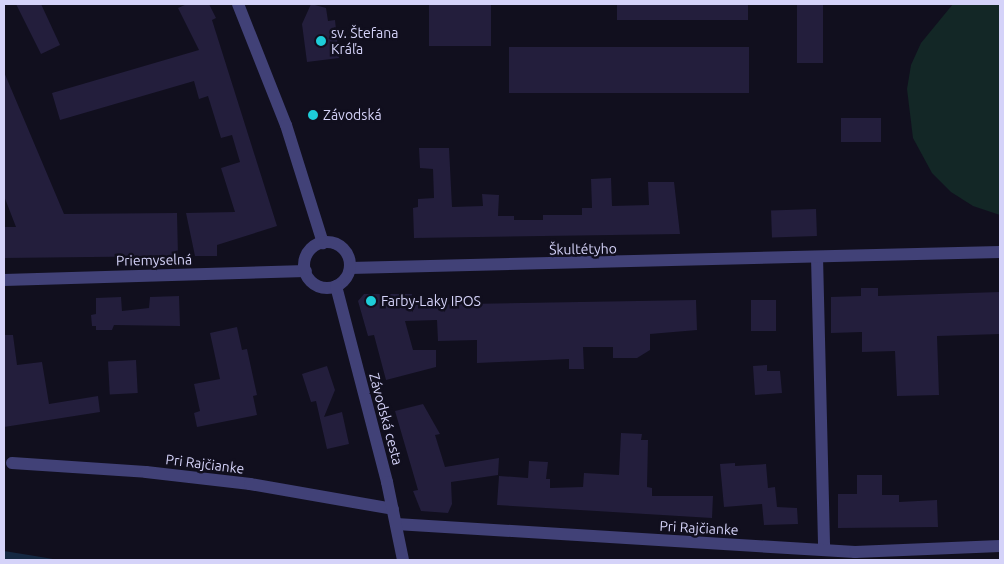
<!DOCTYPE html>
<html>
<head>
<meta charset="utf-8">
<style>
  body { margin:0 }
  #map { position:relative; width:1004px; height:564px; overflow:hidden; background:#110f1e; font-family:Ubuntu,sans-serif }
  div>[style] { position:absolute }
  .green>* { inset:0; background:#132726 }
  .water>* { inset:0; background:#152842 }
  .building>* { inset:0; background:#231e3c; transform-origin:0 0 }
  .minor>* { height:12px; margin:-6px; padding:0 6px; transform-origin:6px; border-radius:6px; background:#414177 }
  .tertiary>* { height:12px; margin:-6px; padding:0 6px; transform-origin:6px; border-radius:6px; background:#414177 }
  .tertiary>.ring { margin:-6px; padding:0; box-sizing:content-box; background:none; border:12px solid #414177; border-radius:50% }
  .dots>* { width:14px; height:14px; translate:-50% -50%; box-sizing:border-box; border:2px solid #110f1e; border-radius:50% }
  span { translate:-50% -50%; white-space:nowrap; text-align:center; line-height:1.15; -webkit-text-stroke:5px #110f1e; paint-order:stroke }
  .poi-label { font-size:14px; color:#d5d3f9 }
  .left { translate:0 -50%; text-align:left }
  .street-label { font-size:14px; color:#d5d3f9 }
  .frame { position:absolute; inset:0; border:5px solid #d5d3f9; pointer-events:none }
</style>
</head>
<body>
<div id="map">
  <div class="green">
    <div style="clip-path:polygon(1000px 4px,1000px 215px,973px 206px,951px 192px,932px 173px,913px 138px,907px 89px,911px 65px,921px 43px,953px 4px)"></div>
  </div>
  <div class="water">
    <div style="clip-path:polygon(4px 551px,35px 556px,59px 560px,4px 560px)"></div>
  </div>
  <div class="building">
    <div style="clip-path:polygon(16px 4px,41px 4px,60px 45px,41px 54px)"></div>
    <div style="clip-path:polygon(187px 4px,209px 4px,216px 18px,212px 20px,277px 226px,217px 245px,217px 256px,195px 256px,186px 213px,235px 212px,221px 168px,240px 162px,232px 135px,221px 138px,208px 96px,199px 99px,194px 81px,60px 120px,52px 93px,199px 50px,178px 8px)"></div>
    <div style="clip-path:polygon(311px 4px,326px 8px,328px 21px,335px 20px,339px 58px,307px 62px,302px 24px)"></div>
    <div style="left:429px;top:4px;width:62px;height:42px"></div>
    <div style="left:617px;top:4px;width:131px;height:16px"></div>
    <div style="left:797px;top:4px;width:26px;height:59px"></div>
    <div style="left:509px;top:47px;width:240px;height:46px"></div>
    <div style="clip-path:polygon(4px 72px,64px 214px,177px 213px,178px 256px,4px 258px,4px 227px,16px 227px,4px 196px)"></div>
    <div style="left:841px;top:118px;width:40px;height:24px"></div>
    <div style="clip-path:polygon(419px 148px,449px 148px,452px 207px,483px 206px,482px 194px,499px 195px,498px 216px,514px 216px,514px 220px,543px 220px,543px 215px,582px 215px,582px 208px,592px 208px,591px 179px,611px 178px,612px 206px,649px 205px,648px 182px,674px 182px,680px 234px,414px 238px,413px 208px,418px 207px,418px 199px,434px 198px,433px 169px,420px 168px)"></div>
    <div style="left:816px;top:209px;width:27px;height:45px;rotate:88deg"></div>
    <div style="clip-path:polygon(861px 288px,878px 288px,878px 296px,1000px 292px,1000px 334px,937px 336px,939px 395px,897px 396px,895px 351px,862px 352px,862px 332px,831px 333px,831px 297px,861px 296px)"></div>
    <div style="clip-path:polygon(364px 294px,412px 294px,410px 305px,696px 300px,697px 330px,650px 334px,650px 350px,637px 358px,613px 358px,613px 347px,583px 347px,584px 369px,569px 369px,569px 359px,477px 363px,477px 340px,438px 341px,437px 320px,405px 321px,413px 350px,436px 350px,436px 367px,386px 380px,374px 335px,368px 336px,358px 301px)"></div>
    <div style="clip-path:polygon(179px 296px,180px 326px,114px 325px,112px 330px,96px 330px,96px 326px,92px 326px,91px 315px,96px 314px,96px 298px,121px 297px,122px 311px,149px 308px,150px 297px)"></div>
    <div style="left:751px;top:300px;width:25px;height:31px"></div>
    <div style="clip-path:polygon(237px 327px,242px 350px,247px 349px,257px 395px,253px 396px,257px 415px,197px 427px,194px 413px,200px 411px,194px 384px,220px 379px,210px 333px)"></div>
    <div style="clip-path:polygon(4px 335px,13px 335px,17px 365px,42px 362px,49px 404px,98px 396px,100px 412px,4px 427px)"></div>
    <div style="left:136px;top:360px;width:33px;height:28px;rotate:87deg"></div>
    <div style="clip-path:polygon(767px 365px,767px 371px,780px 371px,782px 393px,755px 395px,753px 366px)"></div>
    <div style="clip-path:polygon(327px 366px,335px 390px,324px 417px,342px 412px,349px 444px,327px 449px,316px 401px,311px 402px,302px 374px)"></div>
    <div style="clip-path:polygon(423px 404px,440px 434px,435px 435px,445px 467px,499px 458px,498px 475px,451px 482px,452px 504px,448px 513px,421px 511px,413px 491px,418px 490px,395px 411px)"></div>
    <div style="clip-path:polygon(621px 433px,642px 434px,641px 440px,648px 440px,647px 487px,652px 488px,652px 496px,713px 496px,712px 518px,497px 505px,499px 476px,528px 478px,529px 461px,548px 462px,546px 479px,550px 479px,550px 488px,583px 487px,584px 473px,619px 475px)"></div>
    <div style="clip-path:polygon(735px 463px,735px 466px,766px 464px,768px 488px,775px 487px,777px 507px,797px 508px,798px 524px,764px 525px,762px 504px,724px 507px,720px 464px)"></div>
    <div style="clip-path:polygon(857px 475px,882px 475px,882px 495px,899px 495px,899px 502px,937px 500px,938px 527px,838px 528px,838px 494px,857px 494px)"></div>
  </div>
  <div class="minor">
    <div style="left:817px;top:257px;width:293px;rotate:88.6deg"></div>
    <div style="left:350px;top:268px;width:650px;rotate:-1.41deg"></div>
    <div style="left:4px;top:280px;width:302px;rotate:-1.7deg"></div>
    <div style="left:12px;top:463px;width:134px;rotate:3.8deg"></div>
    <div style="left:146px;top:472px;width:105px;rotate:6.6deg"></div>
    <div style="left:250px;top:484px;width:145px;rotate:9.9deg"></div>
    <div style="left:396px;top:524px;width:460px;rotate:3.5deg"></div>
    <div style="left:855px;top:552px;width:145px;rotate:-2.4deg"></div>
  </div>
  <div class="tertiary">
    <div style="left:238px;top:4px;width:130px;rotate:68.4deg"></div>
    <div style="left:286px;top:125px;width:124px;rotate:72.6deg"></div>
    <div class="ring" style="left:304px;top:242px;width:34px;height:34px"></div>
    <div style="left:336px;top:286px;width:203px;rotate:75.4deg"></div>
    <div style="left:387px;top:482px;width:80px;rotate:78.4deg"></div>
  </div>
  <div class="dots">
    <div style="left:321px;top:41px;background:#1ecdd9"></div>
    <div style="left:313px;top:115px;background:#1ecdd9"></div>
    <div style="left:371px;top:301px;background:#1ecdd9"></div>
  </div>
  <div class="poi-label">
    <span class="left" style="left:331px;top:41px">sv. Štefana<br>Kráľa</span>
    <span class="left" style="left:323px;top:115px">Závodská</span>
    <span class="left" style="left:381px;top:301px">Farby-Laky IPOS</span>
  </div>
  <div class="street-label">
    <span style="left:583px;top:249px;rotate:-1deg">Škultétyho</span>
    <span style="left:154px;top:260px;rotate:-1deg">Priemyselná</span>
    <span style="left:386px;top:419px;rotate:75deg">Závodská cesta</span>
    <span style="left:205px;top:464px;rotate:7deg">Pri Rajčianke</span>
    <span style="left:699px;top:528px;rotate:3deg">Pri Rajčianke</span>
  </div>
  <div class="frame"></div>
</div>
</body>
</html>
